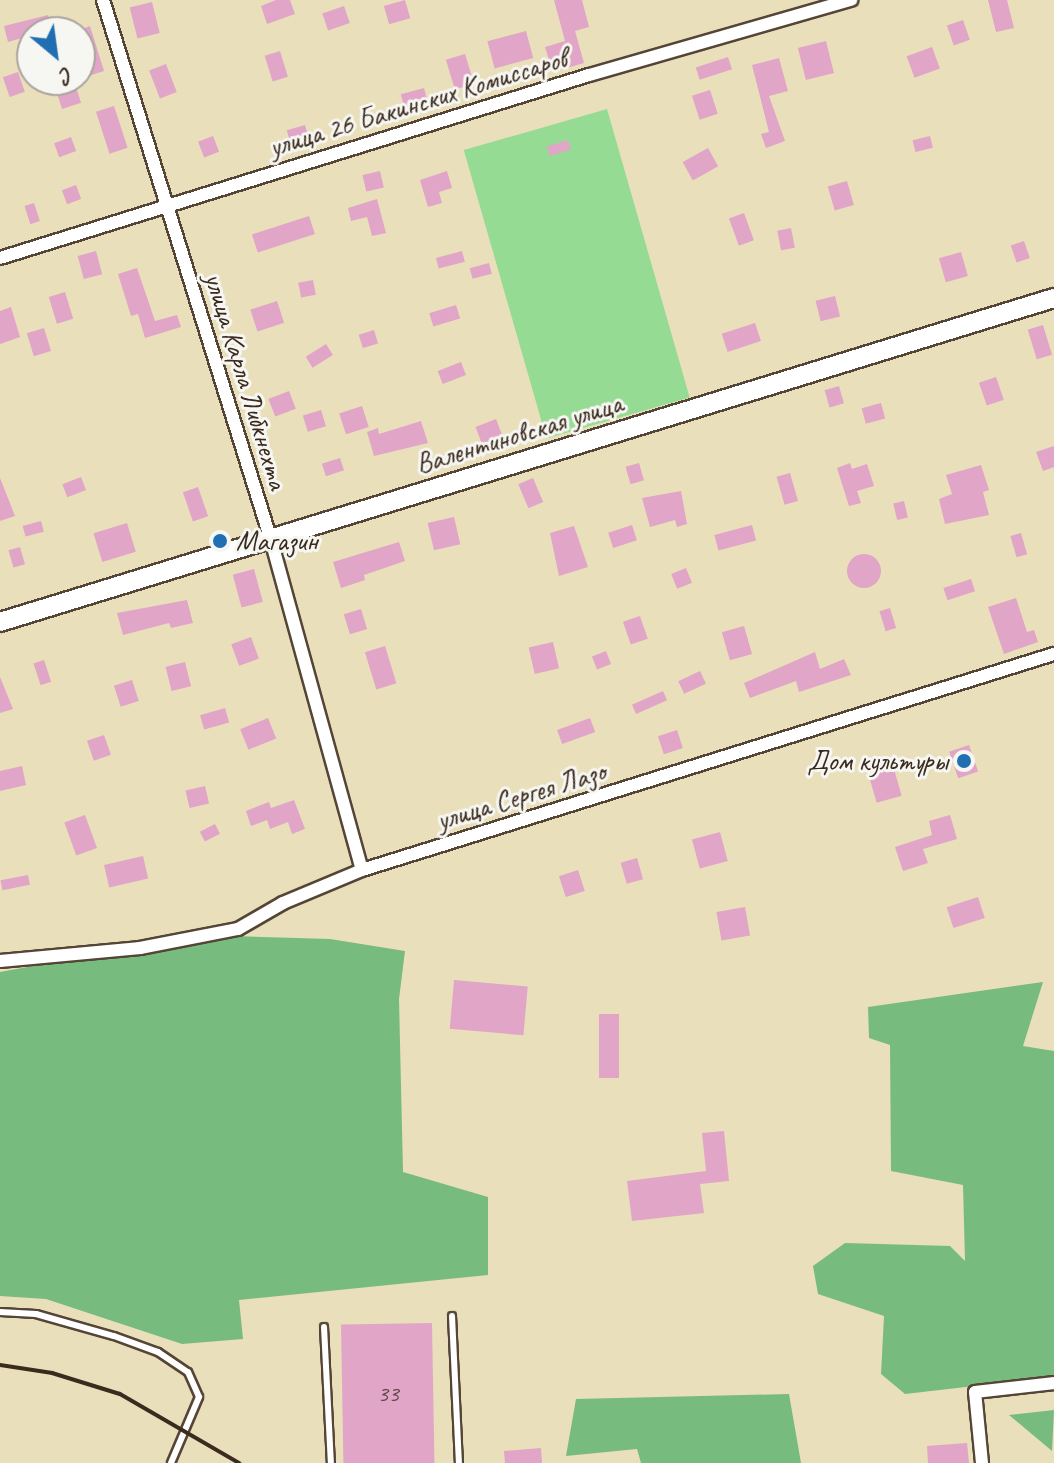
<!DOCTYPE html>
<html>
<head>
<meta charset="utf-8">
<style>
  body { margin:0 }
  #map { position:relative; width:1054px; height:1463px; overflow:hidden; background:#e9dfbb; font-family:Caveat,sans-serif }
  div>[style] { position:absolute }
  .green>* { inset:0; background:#96db94; transform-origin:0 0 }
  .forest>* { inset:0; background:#78bb7e }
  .building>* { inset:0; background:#e1a5c7; transform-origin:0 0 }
  .round { border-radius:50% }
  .roads { filter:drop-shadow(2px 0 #554536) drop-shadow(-2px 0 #554536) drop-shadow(0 2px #554536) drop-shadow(0 -2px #554536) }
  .service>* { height:6px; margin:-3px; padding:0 3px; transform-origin:3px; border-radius:3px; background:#fff }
  .minor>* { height:12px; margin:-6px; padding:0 6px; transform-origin:6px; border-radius:6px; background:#fff }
  .secondary>* { height:18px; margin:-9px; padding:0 9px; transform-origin:9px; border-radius:9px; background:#fff }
  .rail>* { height:4px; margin:-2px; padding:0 2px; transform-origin:2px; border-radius:2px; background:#3b2a1e }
  .dots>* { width:22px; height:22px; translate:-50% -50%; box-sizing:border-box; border:4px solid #f6f6f2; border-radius:50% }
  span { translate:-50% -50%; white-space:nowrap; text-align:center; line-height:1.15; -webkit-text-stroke:6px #f6f6f2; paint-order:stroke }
  .number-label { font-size:24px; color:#644948 }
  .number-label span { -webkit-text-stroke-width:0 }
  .street-label { font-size:28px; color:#3b2a1e }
  .poi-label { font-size:28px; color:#3b2a1e }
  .left { translate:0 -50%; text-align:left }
  .right { translate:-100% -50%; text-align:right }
  .north { position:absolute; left:16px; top:16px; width:80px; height:80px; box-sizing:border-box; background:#f6f6f2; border:2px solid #aba49d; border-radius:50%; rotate:151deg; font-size:22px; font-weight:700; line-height:32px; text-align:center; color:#3b2a1e }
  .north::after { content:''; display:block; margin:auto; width:28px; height:36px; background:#1f6fb2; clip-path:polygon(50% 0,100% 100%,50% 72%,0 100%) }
</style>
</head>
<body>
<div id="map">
  <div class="green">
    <div style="left:607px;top:109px;width:300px;height:149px;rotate:74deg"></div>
  </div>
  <div class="forest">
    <div style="clip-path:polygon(202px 935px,330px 939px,405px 951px,399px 999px,403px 1172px,488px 1197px,488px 1275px,239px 1300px,243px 1339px,182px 1344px,46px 1299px,0 1296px,0 972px)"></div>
    <div style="clip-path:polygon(1043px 982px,1023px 1046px,1054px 1051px,1054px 1377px,905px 1394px,881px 1374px,884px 1316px,818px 1294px,813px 1266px,845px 1243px,950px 1246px,965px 1261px,963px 1185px,891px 1171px,890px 1045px,869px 1038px,868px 1007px)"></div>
    <div style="clip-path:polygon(789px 1394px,801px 1463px,641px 1463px,637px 1449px,566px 1456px,576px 1399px)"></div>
    <div style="clip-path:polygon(1054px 1410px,1052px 1451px,1009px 1415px)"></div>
  </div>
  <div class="building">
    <div style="clip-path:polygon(276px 0,290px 0,295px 14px,267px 24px,261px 6px)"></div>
    <div style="left:405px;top:0;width:19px;height:22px;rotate:74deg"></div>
    <div style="clip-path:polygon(554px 0,582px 0,589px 27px,575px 31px,584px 63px,553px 72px,545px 47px,565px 41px)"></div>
    <div style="clip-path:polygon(988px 0,1007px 0,1014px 28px,996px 32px)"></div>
    <div style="left:152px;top:2px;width:32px;height:23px;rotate:76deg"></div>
    <div style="left:344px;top:6px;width:18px;height:23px;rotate:71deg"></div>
    <div style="clip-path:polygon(48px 15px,52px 32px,32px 32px,32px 35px,8px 42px,4px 26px)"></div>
    <div style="left:963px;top:20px;width:21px;height:17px;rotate:71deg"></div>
    <div style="clip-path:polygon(90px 26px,104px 71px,85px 77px,80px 60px,80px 30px)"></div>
    <div style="left:526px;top:31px;width:28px;height:40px;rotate:75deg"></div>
    <div style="left:826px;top:41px;width:33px;height:29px;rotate:76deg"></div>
    <div style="left:932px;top:47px;width:23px;height:27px;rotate:70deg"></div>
    <div style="left:280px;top:51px;width:27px;height:16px;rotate:73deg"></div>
    <div style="left:465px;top:54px;width:31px;height:20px;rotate:73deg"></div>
    <div style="left:728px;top:57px;width:13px;height:34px;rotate:72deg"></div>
    <div style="clip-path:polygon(779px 58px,788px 91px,769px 96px,785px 141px,766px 148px,761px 134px,769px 132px,752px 65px)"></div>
    <div style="left:166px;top:64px;width:30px;height:18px;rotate:69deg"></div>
    <div style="left:18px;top:72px;width:21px;height:16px;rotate:71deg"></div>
    <div style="left:74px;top:81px;width:23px;height:20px;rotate:72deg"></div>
    <div style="left:424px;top:88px;width:20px;height:24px;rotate:75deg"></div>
    <div style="left:710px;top:90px;width:25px;height:19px;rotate:72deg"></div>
    <div style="left:114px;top:106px;width:44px;height:19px;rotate:72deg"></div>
    <div style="left:305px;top:125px;width:15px;height:19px;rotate:74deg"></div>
    <div style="left:213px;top:136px;width:17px;height:16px;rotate:69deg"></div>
    <div style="left:930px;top:136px;width:12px;height:18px;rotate:76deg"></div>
    <div style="left:71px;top:137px;width:15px;height:18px;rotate:70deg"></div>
    <div style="left:568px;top:140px;width:10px;height:22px;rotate:73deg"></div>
    <div style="left:708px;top:148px;width:21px;height:29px;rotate:61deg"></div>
    <div style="left:380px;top:171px;width:17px;height:18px;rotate:77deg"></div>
    <div style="clip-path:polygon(447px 171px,452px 188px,439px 192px,442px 203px,428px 207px,420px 180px)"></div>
    <div style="left:847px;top:181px;width:25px;height:20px;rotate:74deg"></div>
    <div style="left:76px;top:185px;width:15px;height:15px;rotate:70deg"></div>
    <div style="clip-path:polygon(377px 199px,386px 233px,372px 236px,367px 217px,351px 221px,348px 208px)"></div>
    <div style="left:34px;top:203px;width:19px;height:10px;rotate:72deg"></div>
    <div style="left:744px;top:213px;width:29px;height:16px;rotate:70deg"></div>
    <div style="left:309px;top:216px;width:19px;height:60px;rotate:72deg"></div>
    <div style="left:791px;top:228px;width:20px;height:14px;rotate:79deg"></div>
    <div style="left:1024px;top:241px;width:18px;height:14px;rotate:71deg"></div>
    <div style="left:96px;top:251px;width:24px;height:19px;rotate:75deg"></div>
    <div style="left:462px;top:251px;width:11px;height:27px;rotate:75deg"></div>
    <div style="left:961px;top:252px;width:25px;height:23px;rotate:74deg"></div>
    <div style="left:489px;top:263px;width:11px;height:20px;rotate:75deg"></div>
    <div style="clip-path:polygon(137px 268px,155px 321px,177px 315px,181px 327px,145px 338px,138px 314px,131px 316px,118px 274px)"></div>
    <div style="left:313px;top:280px;width:15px;height:15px;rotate:79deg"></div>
    <div style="left:65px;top:292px;width:28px;height:17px;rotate:73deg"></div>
    <div style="left:835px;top:296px;width:21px;height:20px;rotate:76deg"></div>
    <div style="left:277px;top:301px;width:23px;height:28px;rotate:72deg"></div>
    <div style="left:456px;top:305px;width:14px;height:28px;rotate:73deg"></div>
    <div style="clip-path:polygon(11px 307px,20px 337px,0 344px,0 311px)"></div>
    <div style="left:755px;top:323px;width:19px;height:35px;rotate:72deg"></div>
    <div style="left:1043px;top:325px;width:31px;height:16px;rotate:73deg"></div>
    <div style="left:44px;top:328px;width:24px;height:18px;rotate:73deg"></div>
    <div style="left:374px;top:330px;width:14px;height:16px;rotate:73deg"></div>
    <div style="left:326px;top:344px;width:13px;height:24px;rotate:58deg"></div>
    <div style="left:461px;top:362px;width:14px;height:25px;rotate:69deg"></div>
    <div style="left:996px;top:377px;width:24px;height:18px;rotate:71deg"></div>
    <div style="left:839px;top:386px;width:18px;height:15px;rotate:74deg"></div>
    <div style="left:289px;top:391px;width:19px;height:22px;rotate:69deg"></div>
    <div style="left:881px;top:403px;width:16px;height:20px;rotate:75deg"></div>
    <div style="left:362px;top:406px;width:22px;height:24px;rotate:72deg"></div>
    <div style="left:321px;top:410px;width:17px;height:19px;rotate:73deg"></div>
    <div style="left:496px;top:419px;width:19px;height:22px;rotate:69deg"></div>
    <div style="clip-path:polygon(421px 421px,428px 443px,374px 456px,367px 432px,378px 428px,379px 434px)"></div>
    <div style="clip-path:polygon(1054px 446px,1054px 467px,1043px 471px,1036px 452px)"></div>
    <div style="left:340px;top:458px;width:13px;height:19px;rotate:72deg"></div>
    <div style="left:639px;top:463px;width:18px;height:14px;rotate:74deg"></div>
    <div style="clip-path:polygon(850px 463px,852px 469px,867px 464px,874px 486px,857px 491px,861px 503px,849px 506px,837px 468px)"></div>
    <div style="clip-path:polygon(981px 465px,989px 490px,983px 492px,989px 515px,945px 524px,939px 499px,952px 494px,946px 475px)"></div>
    <div style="left:790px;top:473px;width:29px;height:14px;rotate:74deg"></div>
    <div style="left:81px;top:477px;width:14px;height:20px;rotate:69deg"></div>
    <div style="clip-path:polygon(0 478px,15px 516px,0 521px)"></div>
    <div style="left:533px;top:478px;width:26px;height:16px;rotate:67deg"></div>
    <div style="left:198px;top:487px;width:31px;height:16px;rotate:71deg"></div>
    <div style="clip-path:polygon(681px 491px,687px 524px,677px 527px,675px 520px,650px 527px,642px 498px)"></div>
    <div style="left:904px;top:501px;width:17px;height:11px;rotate:77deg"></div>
    <div style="left:454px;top:517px;width:28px;height:27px;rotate:77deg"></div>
    <div style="left:41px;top:521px;width:11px;height:19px;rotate:75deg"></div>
    <div style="left:127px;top:523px;width:30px;height:35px;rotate:73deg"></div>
    <div style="left:632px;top:525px;width:16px;height:25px;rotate:72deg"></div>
    <div style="left:752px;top:525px;width:16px;height:39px;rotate:75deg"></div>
    <div style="clip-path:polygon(574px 526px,588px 567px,559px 576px,550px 533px)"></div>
    <div style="left:1021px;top:533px;width:22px;height:11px;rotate:74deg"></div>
    <div style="clip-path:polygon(399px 542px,405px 561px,364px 575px,365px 580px,341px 588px,333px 562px)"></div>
    <div style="left:20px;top:547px;width:18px;height:12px;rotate:74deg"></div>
    <div class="round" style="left:847px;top:554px;width:34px;height:34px"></div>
    <div style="left:686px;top:568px;width:16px;height:16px;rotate:68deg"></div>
    <div style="left:254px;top:569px;width:34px;height:22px;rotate:75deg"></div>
    <div style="left:971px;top:579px;width:13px;height:29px;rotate:72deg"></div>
    <div style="clip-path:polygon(1016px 598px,1027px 632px,1034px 630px,1038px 642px,1004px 654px,988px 607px)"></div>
    <div style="clip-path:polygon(187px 600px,193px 623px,171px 628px,169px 623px,123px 635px,117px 613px)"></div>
    <div style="left:890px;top:608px;width:21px;height:11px;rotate:73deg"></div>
    <div style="left:361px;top:609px;width:21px;height:18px;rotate:73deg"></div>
    <div style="left:640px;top:616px;width:24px;height:18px;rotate:71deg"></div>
    <div style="left:744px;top:626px;width:29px;height:23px;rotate:74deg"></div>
    <div style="left:251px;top:637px;width:23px;height:21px;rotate:70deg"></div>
    <div style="left:553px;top:642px;width:27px;height:25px;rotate:77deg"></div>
    <div style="left:385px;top:646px;width:39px;height:21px;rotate:73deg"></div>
    <div style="left:606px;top:651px;width:14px;height:15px;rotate:69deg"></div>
    <div style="clip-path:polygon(815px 652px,820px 669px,844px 659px,851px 675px,799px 692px,796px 681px,750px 698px,744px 683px)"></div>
    <div style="left:44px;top:660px;width:23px;height:11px;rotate:72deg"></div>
    <div style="left:185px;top:662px;width:25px;height:20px;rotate:76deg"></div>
    <div style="left:700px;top:671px;width:14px;height:24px;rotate:65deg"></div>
    <div style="clip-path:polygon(0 677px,13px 709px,0 713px)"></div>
    <div style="left:132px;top:680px;width:22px;height:19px;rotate:72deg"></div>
    <div style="left:663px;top:691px;width:10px;height:34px;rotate:66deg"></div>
    <div style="left:225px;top:708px;width:15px;height:26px;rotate:74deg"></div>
    <div style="left:268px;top:718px;width:22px;height:30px;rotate:68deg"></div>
    <div style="left:590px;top:718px;width:15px;height:35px;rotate:70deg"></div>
    <div style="left:677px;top:730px;width:19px;height:20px;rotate:72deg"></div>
    <div style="left:104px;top:735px;width:21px;height:18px;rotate:71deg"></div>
    <div style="left:969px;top:745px;width:28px;height:21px;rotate:71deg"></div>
    <div style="left:892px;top:762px;width:35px;height:26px;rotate:74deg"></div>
    <div style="clip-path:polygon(22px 766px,26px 785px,0 791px,0 771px)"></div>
    <div style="left:205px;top:786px;width:18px;height:20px;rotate:77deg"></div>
    <div style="clip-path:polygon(294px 800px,305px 829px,292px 834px,288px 822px,270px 829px,267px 820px,251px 826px,246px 811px,269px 802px,271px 808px)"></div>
    <div style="left:85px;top:815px;width:35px;height:22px;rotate:70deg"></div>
    <div style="clip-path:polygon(950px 815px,957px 839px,923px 849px,928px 863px,903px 871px,895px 847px,932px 835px,929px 821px)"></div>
    <div style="left:215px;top:824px;width:11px;height:17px;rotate:63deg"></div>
    <div style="left:720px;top:832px;width:30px;height:29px;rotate:75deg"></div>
    <div style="left:143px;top:856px;width:23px;height:40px;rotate:77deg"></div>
    <div style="left:637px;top:858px;width:22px;height:17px;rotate:74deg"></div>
    <div style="left:578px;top:870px;width:22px;height:20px;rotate:72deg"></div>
    <div style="left:28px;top:875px;width:10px;height:28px;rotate:79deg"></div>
    <div style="left:978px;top:897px;width:22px;height:33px;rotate:72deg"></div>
    <div style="left:745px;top:907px;width:29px;height:29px;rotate:80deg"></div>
    <div style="left:454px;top:980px;width:74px;height:49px;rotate:5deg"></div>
    <div style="left:599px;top:1014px;width:20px;height:64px"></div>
    <div style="clip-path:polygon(724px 1131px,729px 1181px,700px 1184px,704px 1213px,632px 1221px,627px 1181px,706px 1171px,702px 1133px)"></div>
    <div style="left:432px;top:1323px;width:140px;height:91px;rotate:89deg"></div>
    <div style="clip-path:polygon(967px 1443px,969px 1463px,928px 1463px,927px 1446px)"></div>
    <div style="clip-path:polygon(541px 1448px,542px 1463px,505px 1463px,504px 1451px)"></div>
  </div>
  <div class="roads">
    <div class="service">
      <div style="left:0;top:1312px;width:36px;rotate:3deg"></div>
      <div style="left:36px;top:1314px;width:81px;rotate:15.8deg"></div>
      <div style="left:114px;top:1336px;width:47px;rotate:20deg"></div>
      <div style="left:158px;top:1352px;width:36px;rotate:34deg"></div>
      <div style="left:188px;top:1372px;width:27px;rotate:66deg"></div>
      <div style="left:199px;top:1397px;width:72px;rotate:113deg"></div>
      <div style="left:452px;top:1316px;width:147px;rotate:87.3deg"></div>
      <div style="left:324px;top:1327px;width:136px;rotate:87.1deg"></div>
    </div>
    <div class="minor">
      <div style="left:103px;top:0;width:566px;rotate:72.72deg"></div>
      <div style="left:271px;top:540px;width:342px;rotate:74.6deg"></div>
      <div style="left:0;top:258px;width:617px;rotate:-17.26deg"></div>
      <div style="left:589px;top:75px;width:273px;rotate:-16deg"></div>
      <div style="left:0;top:961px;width:141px;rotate:-5.3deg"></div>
      <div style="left:140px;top:948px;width:100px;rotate:-11deg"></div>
      <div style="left:238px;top:929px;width:52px;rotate:-30deg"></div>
      <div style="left:283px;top:903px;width:86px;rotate:-22.7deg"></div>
      <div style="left:362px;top:870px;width:725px;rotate:-17.34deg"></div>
      <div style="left:982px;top:1463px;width:71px;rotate:-95.6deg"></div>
      <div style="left:975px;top:1392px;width:80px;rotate:-6.5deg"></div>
    </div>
    <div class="secondary">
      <div style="left:0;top:622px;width:1103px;rotate:-17.09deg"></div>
    </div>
  </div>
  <div class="rail">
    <div style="left:0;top:1365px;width:53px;rotate:8.7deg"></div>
    <div style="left:52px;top:1373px;width:71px;rotate:17.2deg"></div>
    <div style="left:120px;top:1394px;width:138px;rotate:30.1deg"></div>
  </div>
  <div class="dots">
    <div style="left:220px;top:541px;background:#1f6fb2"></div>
    <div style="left:964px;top:761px;background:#1f6fb2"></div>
  </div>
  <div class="number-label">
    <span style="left:388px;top:1394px">33</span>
  </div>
  <div class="street-label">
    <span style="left:418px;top:103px;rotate:-17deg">улица 26 Бакинских Комиссаров</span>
    <span style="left:246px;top:381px;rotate:73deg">улица Карла Либкнехта</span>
    <span style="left:519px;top:434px;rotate:-17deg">Валентиновская улица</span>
    <span style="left:521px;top:796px;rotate:-17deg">улица Сергея Лазо</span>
  </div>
  <div class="poi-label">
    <span class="left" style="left:236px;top:541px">Магазин</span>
    <span class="right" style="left:948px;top:761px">Дом культуры</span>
  </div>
  <div class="north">С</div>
</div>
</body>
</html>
